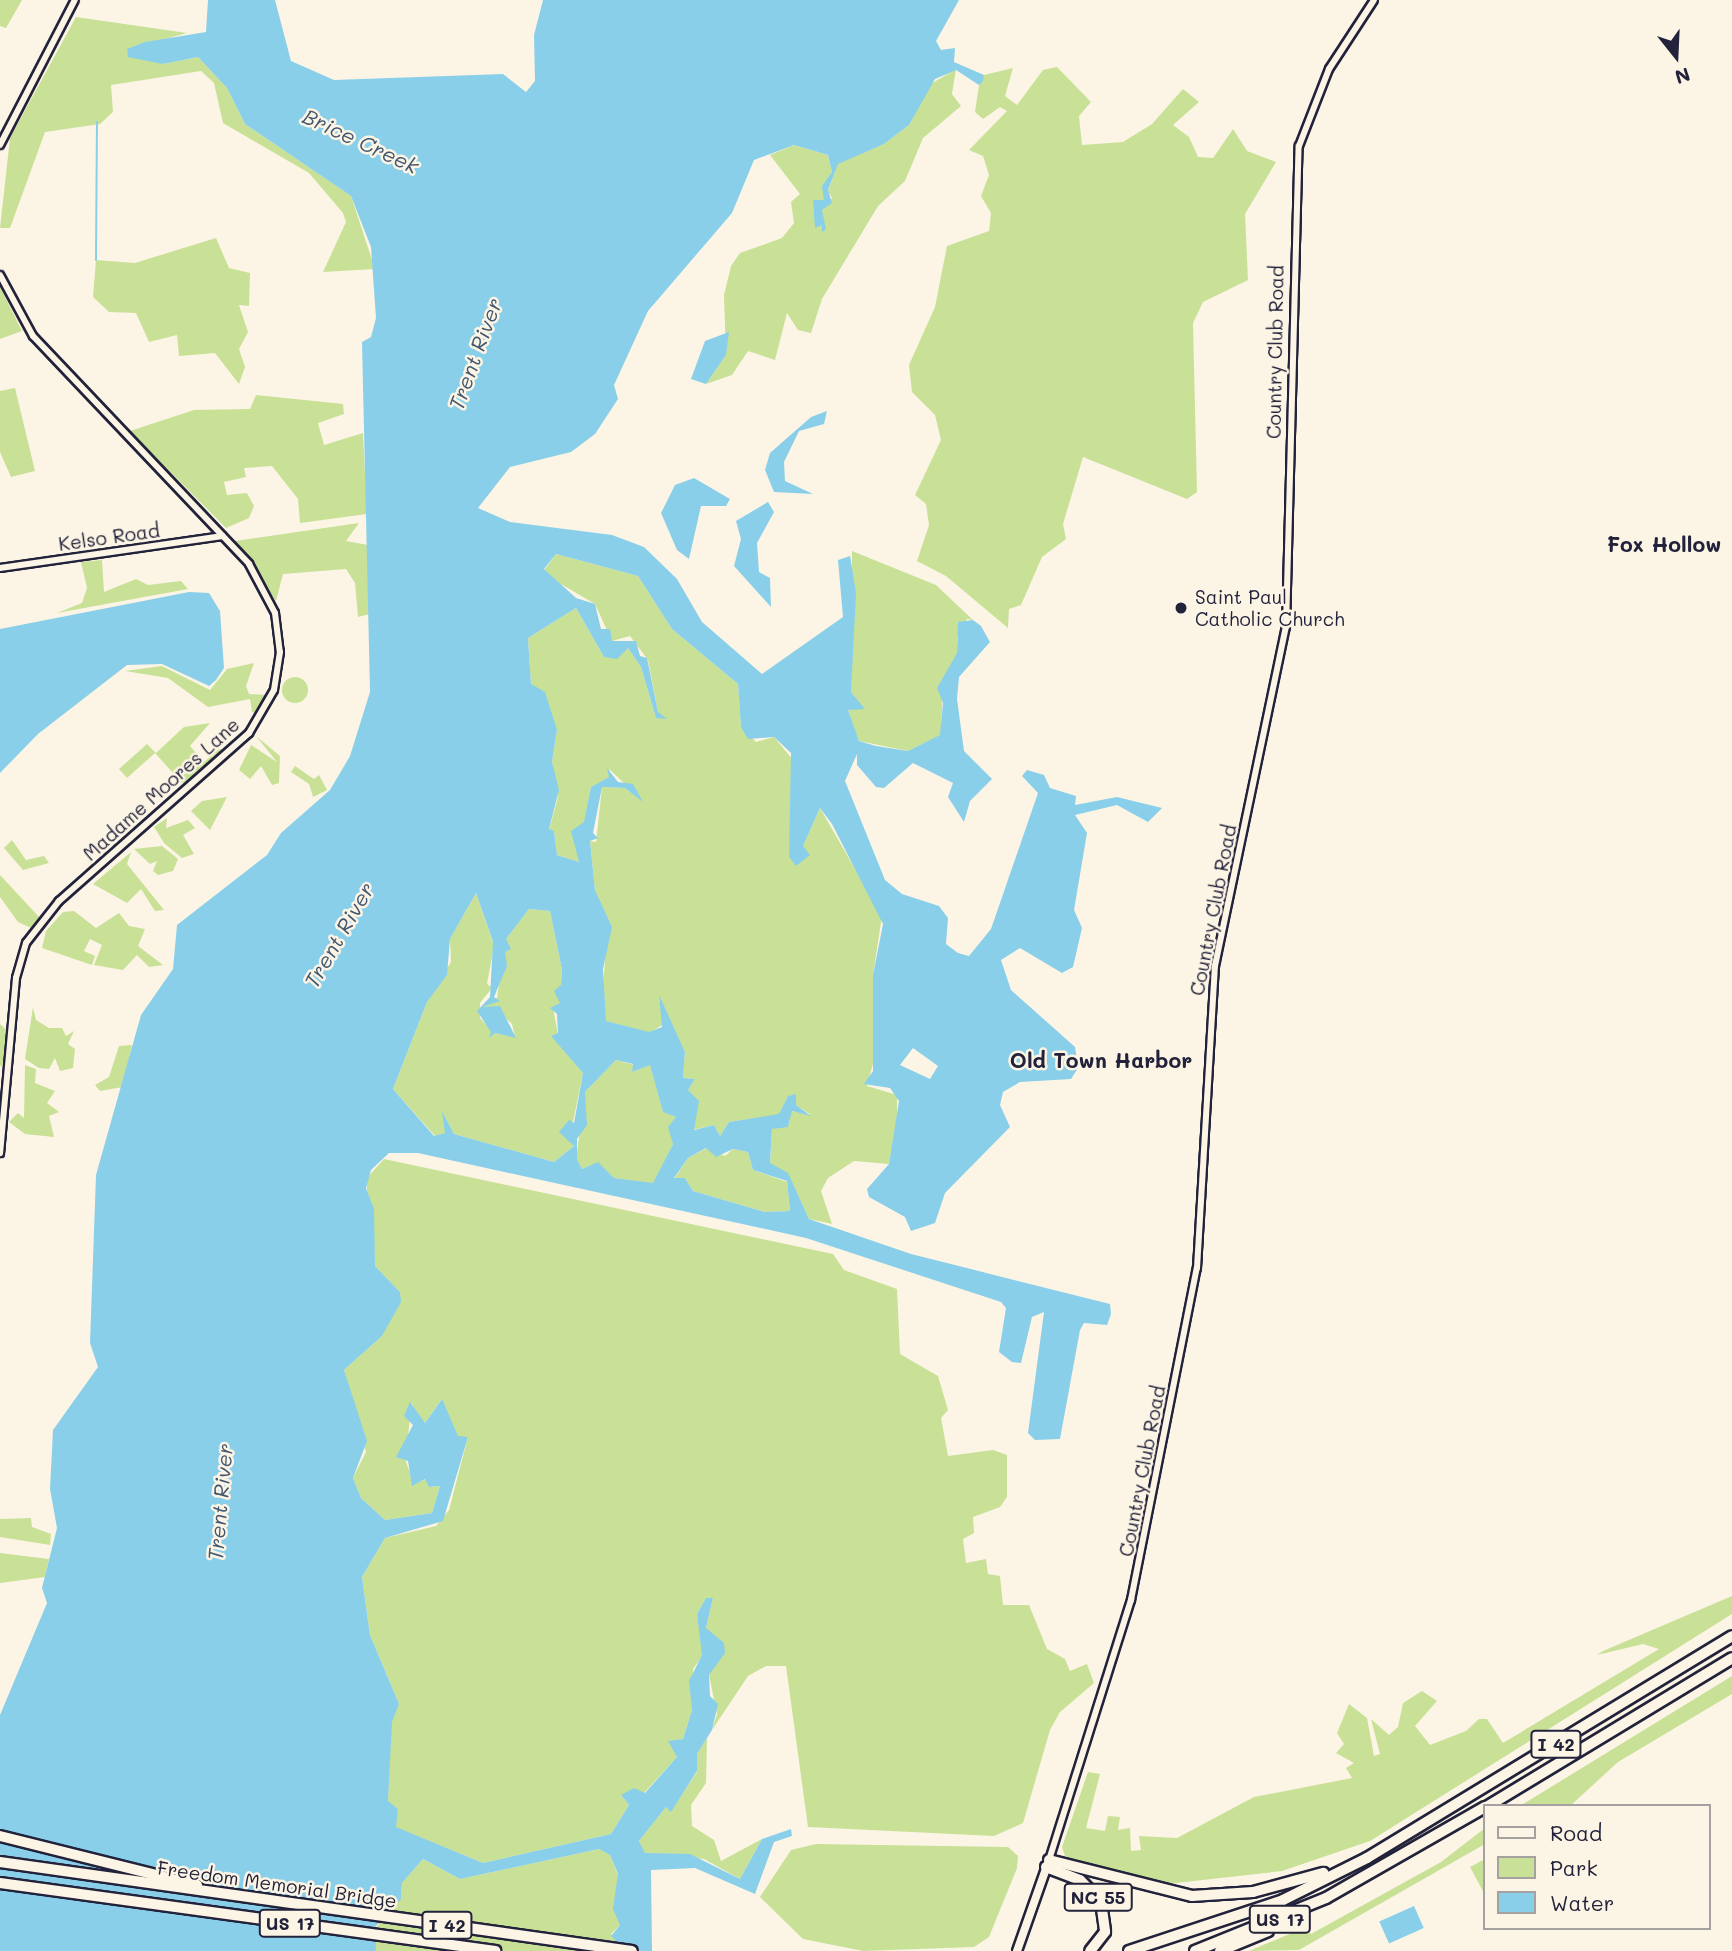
<!DOCTYPE html>
<html>
<head>
<meta charset="utf-8">
<style>
  body { margin:0 }
  #map { position:relative; width:1732px; height:1951px; overflow:hidden; background:#fcf5e5; font-family:Mali,sans-serif }
  div>[style] { position:absolute }
  .green>* { inset:0; background:#c8e197 }
  .round { border-radius:50% }
  .water>* { inset:0; background:#89cfea; transform-origin:0 0 }
  .stream>* { height:2px; margin:-1px; padding:0 1px; transform-origin:1px; border-radius:1px; background:#89cfea }
  .roads { filter:drop-shadow(2px 0 #22223b) drop-shadow(-2px 0 #22223b) drop-shadow(0 2px #22223b) drop-shadow(0 -2px #22223b) }
  .minor>* { height:6px; margin:-3px; padding:0 3px; transform-origin:3px; border-radius:3px; background:#fcf5e5 }
  .major>* { height:8px; margin:-4px; padding:0 4px; transform-origin:4px; border-radius:4px; background:#fcf5e5 }
  .highway>* { height:10px; margin:-5px; padding:0 5px; transform-origin:5px; border-radius:5px; background:#fcf5e5 }
  .dots>* { width:19px; height:19px; translate:-50% -50%; box-sizing:border-box; border:4px solid #fcf5e5; border-radius:50% }
  span { translate:-50% -50%; white-space:nowrap; text-align:center; line-height:1.15; -webkit-text-stroke:5px #fcf5e5; paint-order:stroke }
  .shield-label span { padding:2px 5px; background:#fcf5e5; border:2px solid; border-radius:5px; -webkit-text-stroke-width:0 }
  .shield-label { font-size:18px; color:#22223b; font-weight:700 }
  .street-label { font-size:19px; color:#22223b }
  .poi-label { font-size:19px; color:#22223b }
  .left { translate:0 -50%; text-align:left }
  .water-label { font-size:21px; color:#415670; font-style:italic }
  .neighbourhood-label { font-size:21px; color:#22223b; font-weight:700 }
  .legend { position:absolute; left:1483px; top:1804px; width:228px; height:126px; box-sizing:border-box; background:#fcf5e5; border:2px solid #a5a1a1; margin:0; padding:9px 12px; list-style:none; font-size:21px; color:#22223b }
  .legend li { display:flex; align-items:center; gap:14px; height:35px }
  .legend b { width:35px; border:2px solid #a5a1a1 }
  .north { position:absolute; left:1641px; top:21px; width:70px; height:70px; -webkit-text-stroke:5px #fcf5e5; paint-order:stroke; rotate:162deg; font-size:19px; font-weight:700; line-height:28px; text-align:center; color:#22223b }
  .north::after { content:''; display:block; margin:auto; width:24px; height:32px; background:#22223b; clip-path:polygon(50% 0,100% 100%,50% 72%,0 100%) }
</style>
</head>
<body>
<div id="map">
  <div class="green">
    <div style="clip-path:polygon(0 0,22px 0,6px 28px,0 26px)"></div>
    <div style="clip-path:polygon(76px 17px,187px 33px,128px 49px,163px 64px,198px 57px,227px 88px,245px 124px,351px 196px,375px 269px,323px 272px,346px 222px,343px 213px,309px 173px,223px 123px,214px 83px,201px 71px,111px 85px,113px 112px,100px 124px,45px 132px,10px 228px,0 228px,10px 138px)"></div>
    <div style="clip-path:polygon(1057px 67px,1091px 102px,1079px 116px,1082px 145px,1123px 142px,1152px 124px,1183px 89px,1199px 102px,1173px 125px,1189px 137px,1198px 157px,1213px 158px,1233px 129px,1247px 151px,1276px 162px,1245px 214px,1248px 280px,1203px 302px,1193px 323px,1197px 492px,1187px 499px,1083px 457px,1063px 524px,1066px 539px,1042px 557px,1021px 605px,1009px 609px,1008px 628px,946px 576px,917px 561px,929px 525px,926px 504px,915px 495px,941px 440px,935px 415px,912px 392px,909px 365px,935px 307px,947px 246px,989px 231px,991px 213px,981px 196px,989px 175px,983px 156px,969px 150px,1007px 111px,1000px 107px,983px 119px,975px 112px,979px 85px,984px 75px,1013px 68px,1005px 96px,1017px 105px,1043px 70px)"></div>
    <div style="clip-path:polygon(956px 69px,952px 94px,961px 106px,923px 138px,905px 181px,878px 206px,822px 299px,811px 333px,798px 330px,787px 313px,775px 360px,748px 351px,732px 375px,706px 384px,726px 355px,724px 295px,731px 266px,740px 253px,782px 238px,794px 223px,791px 202px,800px 194px,770px 155px,794px 145px,828px 155px,832px 172px,824px 200px,814px 201px,823px 229px,822px 210px,832px 198px,828px 191px,838px 163px,884px 144px,909px 125px,929px 85px)"></div>
    <div style="clip-path:polygon(216px 238px,229px 268px,250px 273px,249px 306px,239px 305px,248px 332px,239px 349px,245px 367px,239px 384px,215px 353px,179px 356px,177px 335px,149px 342px,136px 313px,109px 312px,93px 297px,96px 260px,135px 263px)"></div>
    <div style="clip-path:polygon(0 287px,22px 331px,0 339px)"></div>
    <div style="clip-path:polygon(15px 388px,35px 471px,11px 477px,0 452px,0 391px)"></div>
    <div style="clip-path:polygon(256px 395px,343px 404px,344px 414px,318px 423px,324px 445px,363px 433px,367px 514px,300px 523px,298px 499px,272px 466px,244px 468px,246px 477px,224px 482px,227px 495px,247px 493px,254px 506px,249px 518px,226px 528px,130px 431px,194px 410px,250px 409px)"></div>
    <div style="clip-path:polygon(359px 523px,346px 541px,368px 545px,372px 573px,370px 614px,358px 617px,355px 583px,346px 569px,283px 574px,276px 601px,235px 541px)"></div>
    <div style="clip-path:polygon(852px 551px,936px 585px,973px 620px,967px 619px,957px 638px,957px 654px,943px 680px,941px 735px,908px 751px,859px 741px,852px 724px,848px 709px,864px 709px,851px 692px)"></div>
    <div style="clip-path:polygon(556px 554px,638px 576px,672px 629px,738px 684px,741px 727px,756px 742px,774px 737px,793px 760px,789px 857px,803px 846px,820px 808px,882px 916px,873px 975px,874px 1060px,867px 1086px,897px 1095px,897px 1119px,889px 1164px,854px 1161px,828px 1178px,821px 1191px,832px 1224px,809px 1219px,795px 1189px,770px 1164px,772px 1129px,789px 1124px,791px 1111px,811px 1115px,796px 1105px,796px 1095px,788px 1096px,779px 1115px,729px 1122px,720px 1136px,714px 1125px,692px 1130px,697px 1108px,688px 1090px,695px 1079px,683px 1078px,685px 1052px,659px 998px,664px 1024px,649px 1033px,606px 1021px,601px 1012px,608px 921px,595px 890px,590px 841px,596px 842px,602px 787px,625px 788px,643px 801px,609px 769px,610px 777px,591px 787px,585px 822px,574px 831px,579px 862px,557px 855px,554px 831px,549px 830px,558px 797px,552px 762px,557px 730px,531px 684px,528px 638px,576px 608px,604px 657px,628px 648px,641px 667px,656px 718px,658px 712px,648px 660px,630px 636px,612px 641px,595px 604px,542px 573px)"></div>
    <div style="clip-path:polygon(102px 560px,104px 592px,136px 579px,148px 585px,181px 581px,188px 589px,57px 613px,82px 603px,87px 588px,81px 562px)"></div>
    <div style="clip-path:polygon(254px 663px,246px 686px,249px 694px,267px 695px,260px 714px,252px 712px,250px 699px,208px 707px,168px 678px,125px 671px,162px 666px,210px 690px,227px 669px)"></div>
    <div class="round" style="left:282px;top:677px;width:26px;height:26px"></div>
    <div style="clip-path:polygon(210px 723px,190px 746px,204px 762px,219px 749px,228px 751px,193px 782px,182px 783px,155px 753px,127px 778px,119px 769px,147px 744px,156px 753px,184px 727px)"></div>
    <div style="clip-path:polygon(256px 736px,280px 756px,279px 783px,272px 785px,261px 766px,250px 779px,239px 770px,251px 745px,277px 762px)"></div>
    <div style="clip-path:polygon(295px 766px,314px 779px,319px 775px,327px 790px,313px 797px,309px 784px,291px 772px)"></div>
    <div style="clip-path:polygon(227px 797px,210px 830px,191px 811px,202px 801px)"></div>
    <div style="clip-path:polygon(167px 818px,166px 828px,188px 820px,195px 828px,183px 835px,194px 854px,182px 858px,164px 843px,154px 827px)"></div>
    <div style="clip-path:polygon(12px 840px,26px 860px,44px 856px,49px 863px,23px 870px,4px 848px)"></div>
    <div style="clip-path:polygon(162px 846px,178px 859px,173px 871px,158px 875px,153px 871px,157px 861px,150px 864px,134px 849px)"></div>
    <div style="clip-path:polygon(131px 852px,127px 864px,164px 910px,155px 911px,141px 889px,127px 903px,93px 884px)"></div>
    <div style="clip-path:polygon(0 875px,40px 918px,31px 928px,18px 922px,0 897px)"></div>
    <div style="clip-path:polygon(476px 893px,494px 946px,487px 984px,492px 988px,480px 1003px,480px 1018px,494px 1033px,515px 1037px,512px 1024px,495px 1008px,481px 1007px,497px 998px,506px 939px,529px 909px,550px 911px,562px 970px,560px 1003px,553px 1008px,558px 1034px,553px 1035px,583px 1073px,572px 1127px,569px 1121px,568px 1139px,574px 1146px,554px 1162px,454px 1134px,443px 1113px,446px 1133px,435px 1136px,393px 1089px,427px 1002px,451px 962px,450px 939px)"></div>
    <div style="clip-path:polygon(74px 911px,96px 928px,119px 913px,129px 926px,145px 929px,138px 946px,163px 965px,149px 967px,137px 955px,123px 970px,94px 965px,102px 945px,90px 939px,84px 951px,95px 956px,92px 965px,42px 948px,46px 931px,63px 912px)"></div>
    <div style="clip-path:polygon(33px 1007px,36px 1020px,49px 1028px,62px 1028px,66px 1036px,74px 1031px,68px 1044px,75px 1049px,73px 1068px,60px 1071px,55px 1058px,49px 1069px,39px 1068px,25px 1059px)"></div>
    <div style="clip-path:polygon(0 1024px,9px 1032px,5px 1070px,0 1065px)"></div>
    <div style="clip-path:polygon(132px 1045px,123px 1087px,100px 1091px,95px 1085px,109px 1077px,119px 1046px)"></div>
    <div style="clip-path:polygon(616px 1060px,634px 1065px,632px 1072px,650px 1064px,663px 1111px,676px 1117px,673px 1144px,653px 1184px,614px 1178px,598px 1163px,582px 1169px,576px 1160px,585px 1092px)"></div>
    <div style="clip-path:polygon(25px 1065px,36px 1069px,35px 1083px,55px 1091px,47px 1103px,59px 1112px,49px 1116px,54px 1137px,25px 1134px,9px 1122px,18px 1113px,24px 1118px)"></div>
    <div style="clip-path:polygon(707px 1148px,725px 1156px,733px 1149px,748px 1152px,753px 1170px,787px 1182px,790px 1211px,765px 1212px,693px 1191px,685px 1178px,674px 1179px,688px 1158px)"></div>
    <div style="clip-path:polygon(384px 1159px,833px 1254px,844px 1270px,897px 1289px,900px 1354px,938px 1376px,948px 1410px,941px 1418px,948px 1456px,993px 1450px,1007px 1455px,1007px 1497px,1000px 1507px,973px 1517px,974px 1533px,963px 1539px,966px 1563px,986px 1559px,988px 1574px,1000px 1576px,1003px 1605px,1029px 1605px,1047px 1649px,1065px 1659px,1070px 1671px,1087px 1664px,1094px 1683px,1060px 1712px,1050px 1730px,1023px 1823px,994px 1836px,808px 1827px,786px 1666px,766px 1666px,748px 1676px,712px 1730px,717px 1714px,709px 1675px,715px 1663px,706px 1628px,713px 1598px,706px 1598px,697px 1614px,703px 1655px,693px 1669px,692px 1710px,683px 1739px,671px 1741px,677px 1757px,644px 1793px,621px 1795px,629px 1805px,611px 1834px,483px 1863px,395px 1827px,398px 1809px,388px 1802px,391px 1722px,399px 1704px,370px 1635px,362px 1577px,385px 1538px,436px 1526px,449px 1510px,468px 1437px,458px 1437px,441px 1400px,425px 1423px,417px 1420px,412px 1403px,405px 1459px,414px 1484px,426px 1479px,429px 1487px,440px 1486px,432px 1513px,385px 1520px,361px 1498px,353px 1478px,366px 1452px,344px 1370px,382px 1336px,400px 1292px,375px 1266px,366px 1179px)"></div>
    <div style="clip-path:polygon(31px 1518px,32px 1527px,51px 1534px,50px 1545px,0 1537px,0 1519px)"></div>
    <div style="clip-path:polygon(0 1553px,49px 1559px,45px 1577px,0 1583px)"></div>
    <div style="clip-path:polygon(1732px 1596px,1732px 1614px,1370px 1841px,1282px 1871px,1176px 1883px,1138px 1881px,1065px 1856px,1062px 1847px,1088px 1772px,1100px 1774px,1086px 1828px,1105px 1831px,1108px 1816px,1120px 1817px,1118px 1830px,1130px 1828px,1131px 1851px,1141px 1850px,1139px 1836px,1177px 1838px,1254px 1797px,1352px 1778px,1346px 1768px,1354px 1763px,1336px 1753px,1344px 1744px,1337px 1733px,1349px 1704px,1367px 1718px,1374px 1756px,1380px 1754px,1371px 1719px,1389px 1735px,1398px 1727px,1403px 1703px,1422px 1691px,1437px 1701px,1415px 1726px,1430px 1745px,1466px 1731px,1479px 1719px,1487px 1719px,1503px 1743px,1659px 1649px,1643px 1644px,1597px 1655px,1603px 1651px)"></div>
    <div style="clip-path:polygon(1732px 1676px,1732px 1694px,1618px 1762px,1570px 1806px,1520px 1806px)"></div>
    <div style="clip-path:polygon(707px 1738px,706px 1783px,691px 1805px,692px 1826px,714px 1840px,721px 1861px,762px 1839px,740px 1879px,704px 1859px,644px 1853px,639px 1841px,666px 1807px,671px 1811px,697px 1772px,697px 1754px)"></div>
    <div style="clip-path:polygon(1485px 1828px,1485px 1844px,1299px 1950px,1249px 1951px,1306px 1927px,1311px 1934px,1441px 1862px)"></div>
    <div style="clip-path:polygon(816px 1844px,1008px 1847px,1018px 1856px,1017px 1868px,989px 1937px,974px 1947px,863px 1951px,803px 1939px,760px 1897px,791px 1850px)"></div>
    <div style="clip-path:polygon(599px 1849px,610px 1855px,618px 1875px,620px 1925px,611px 1934px,626px 1951px,364px 1951px,388px 1907px,401px 1899px,402px 1883px,423px 1859px,460px 1879px)"></div>
    <div style="clip-path:polygon(1485px 1859px,1485px 1895px,1470px 1867px)"></div>
  </div>
  <div class="water">
    <div style="clip-path:polygon(evenodd,208px 0,275px 0,291px 61px,334px 80px,503px 74px,526px 92px,535px 81px,534px 35px,543px 0,959px 0,936px 41px,941px 50px,955px 48px,954px 62px,984px 75px,983px 81px,979px 85px,956px 70px,935px 79px,909px 125px,884px 144px,838px 164px,828px 190px,832px 203px,822px 210px,826px 229px,822px 232px,822px 225px,815px 228px,813px 200px,824px 200px,822px 186px,832px 172px,828px 155px,794px 145px,754px 160px,732px 213px,648px 311px,614px 385px,618px 399px,595px 434px,571px 452px,510px 467px,478px 508px,510px 522px,612px 535px,644px 547px,677px 579px,702px 622px,762px 674px,843px 617px,838px 560px,850px 556px,856px 593px,851px 692px,865px 709px,848px 710px,859px 741px,876px 746px,908px 751px,940px 735px,943px 703px,937px 688px,957px 653px,958px 622px,973px 620px,981px 626px,990px 642px,959px 677px,957px 699px,964px 751px,992px 779px,970px 801px,964px 822px,948px 797px,953px 783px,913px 763px,884px 788px,876px 787px,857px 765px,857px 754px,845px 781px,885px 880px,902px 894px,939px 906px,948px 918px,946px 944px,958px 953px,969px 956px,991px 929px,1038px 793px,1022px 776px,1027px 770px,1044px 775px,1050px 788px,1076px 796px,1075px 805px,1117px 797px,1162px 808px,1148px 822px,1117px 805px,1075px 815px,1087px 833px,1074px 910px,1082px 928px,1073px 967px,1062px 973px,1020px 948px,1001px 960px,1011px 990px,1075px 1047px,1078px 1068px,1071px 1079px,1020px 1082px,1003px 1092px,1000px 1105px,1010px 1127px,945px 1193px,935px 1223px,911px 1231px,905px 1217px,869px 1197px,867px 1189px,889px 1164px,899px 1101px,890px 1088px,864px 1084px,873px 1071px,873px 975px,883px 924px,832px 824px,820px 808px,803px 846px,810px 855px,796px 866px,789px 857px,791px 753px,774px 737px,748px 739px,741px 727px,738px 684px,672px 629px,638px 576px,556px 554px,544px 569px,576px 598px,595px 604px,601px 629px,610px 629px,612px 641px,636px 641px,640px 656px,647px 658px,658px 712px,667px 719px,656px 718px,641px 667px,628px 648px,617px 659px,604px 657px,576px 608px,528px 638px,531px 684px,545px 692px,557px 730px,552px 762px,559px 790px,549px 829px,554px 831px,557px 855px,579px 862px,571px 831px,584px 822px,591px 787px,609px 777px,607px 768px,618px 782px,633px 784px,643px 802px,625px 788px,602px 787px,593px 833px,598px 838px,590px 841px,595px 890px,612px 927px,603px 969px,606px 1021px,649px 1032px,662px 1027px,659px 995px,685px 1052px,683px 1078px,695px 1079px,688px 1090px,699px 1101px,694px 1130px,714px 1125px,720px 1136px,729px 1122px,779px 1114px,788px 1096px,796px 1094px,796px 1105px,811px 1116px,792px 1111px,788px 1127px,772px 1129px,770px 1163px,788px 1173px,809px 1219px,911px 1254px,1110px 1304px,1111px 1314px,1107px 1325px,1084px 1323px,1080px 1330px,1060px 1439px,1035px 1440px,1028px 1433px,1044px 1312px,1032px 1317px,1021px 1363px,1012px 1362px,999px 1352px,1006px 1308px,1001px 1302px,806px 1238px,418px 1153px,389px 1153px,371px 1170px,366px 1188px,374px 1209px,375px 1266px,400px 1292px,401px 1302px,382px 1336px,344px 1370px,367px 1441px,353px 1478px,361px 1498px,385px 1520px,432px 1513px,440px 1486px,429px 1487px,425px 1479px,412px 1486px,408px 1461px,396px 1457px,413px 1425px,404px 1416px,410px 1402px,425px 1423px,442px 1399px,458px 1436px,468px 1437px,443px 1521px,385px 1538px,362px 1577px,370px 1635px,399px 1704px,392px 1722px,388px 1801px,398px 1809px,396px 1827px,483px 1863px,611px 1834px,629px 1805px,621px 1795px,634px 1788px,645px 1793px,677px 1757px,668px 1741px,683px 1739px,692px 1710px,689px 1681px,702px 1655px,697px 1614px,706px 1598px,713px 1598px,706px 1628px,724px 1643px,725px 1653px,709px 1675px,710px 1696px,718px 1704px,712px 1730px,697px 1754px,697px 1771px,671px 1812px,666px 1807px,639px 1841px,645px 1853px,690px 1854px,740px 1879px,762px 1839px,791px 1829px,792px 1836px,774px 1842px,755px 1894px,695px 1868px,651px 1870px,652px 1951px,626px 1951px,611px 1936px,620px 1925px,613px 1909px,618px 1874px,610px 1855px,599px 1849px,460px 1879px,423px 1859px,402px 1883px,401px 1899px,375px 1927px,376px 1951px,0 1951px,0 1715px,47px 1603px,42px 1588px,57px 1528px,50px 1489px,53px 1430px,98px 1367px,90px 1343px,96px 1175px,141px 1015px,173px 969px,177px 925px,267px 855px,281px 833px,330px 790px,350px 756px,370px 692px,362px 342px,371px 337px,376px 318px,371px 247px,351px 196px,245px 124px,227px 88px,198px 57px,163px 64px,128px 57px,127px 49px,145px 42px,206px 32px,208px 0,476px 893px,493px 942px,490px 997px,477px 1011px,491px 1032px,489px 1038px,495px 1033px,516px 1038px,500px 1006px,482px 1007px,500px 1001px,494px 997px,507px 966px,505px 952px,511px 949px,506px 939px,529px 909px,550px 911px,562px 970px,561px 985px,554px 991px,560px 1003px,550px 1008px,557px 1014px,558px 1033px,551px 1036px,583px 1073px,574px 1123px,569px 1120px,559px 1132px,574px 1146px,554px 1162px,454px 1134px,442px 1111px,445px 1133px,434px 1136px,393px 1089px,427px 1002px,447px 975px,450px 939px,476px 893px,208px 0,913px 1048px,938px 1066px,930px 1079px,900px 1065px,913px 1048px,208px 0,616px 1060px,633px 1064px,632px 1072px,650px 1065px,663px 1112px,676px 1117px,668px 1127px,673px 1144px,653px 1183px,614px 1178px,598px 1162px,582px 1169px,577px 1160px,577px 1139px,587px 1125px,585px 1092px,616px 1060px,208px 0,706px 1148px,716px 1157px,733px 1149px,748px 1152px,753px 1170px,787px 1181px,790px 1211px,765px 1212px,693px 1191px,685px 1178px,674px 1178px,688px 1158px,706px 1148px)"></div>
    <div style="clip-path:polygon(729px 332px,726px 355px,706px 384px,691px 379px,705px 341px)"></div>
    <div style="clip-path:polygon(827px 411px,824px 424px,799px 431px,784px 462px,785px 481px,813px 494px,774px 492px,765px 470px,770px 453px,811px 417px)"></div>
    <div style="clip-path:polygon(694px 478px,730px 499px,726px 506px,701px 506px,689px 559px,677px 550px,661px 513px,675px 485px)"></div>
    <div style="clip-path:polygon(768px 502px,774px 512px,757px 543px,759px 572px,770px 578px,771px 607px,734px 566px,741px 539px,736px 521px)"></div>
    <div style="clip-path:polygon(189px 592px,209px 593px,220px 611px,224px 668px,216px 680px,209px 686px,162px 664px,127px 665px,38px 734px,0 773px,0 629px)"></div>
    <div style="left:1414px;top:1906px;width:24px;height:38px;rotate:66deg"></div>
  </div>
  <div class="stream">
    <div style="left:96px;top:260px;width:138px;rotate:-89.6deg"></div>
  </div>
  <div class="roads">
    <div class="minor">
      <div style="left:0;top:145px;width:163px;rotate:-62.7deg"></div>
      <div style="left:0;top:275px;width:69px;rotate:61.6deg"></div>
      <div style="left:33px;top:336px;width:314px;rotate:46.5deg"></div>
      <div style="left:249px;top:564px;width:55px;rotate:62deg"></div>
      <div style="left:275px;top:613px;width:39px;rotate:83deg"></div>
      <div style="left:280px;top:652px;width:38px;rotate:99deg"></div>
      <div style="left:274px;top:690px;width:50px;rotate:120.2deg"></div>
      <div style="left:249px;top:733px;width:254px;rotate:138.5deg"></div>
      <div style="left:59px;top:901px;width:53px;rotate:128.2deg"></div>
      <div style="left:26px;top:943px;width:36px;rotate:106deg"></div>
      <div style="left:16px;top:978px;width:176px;rotate:95.2deg"></div>
      <div style="left:0;top:568px;width:225px;rotate:-8.2deg"></div>
      <div style="left:1049px;top:1860px;width:273px;rotate:-72.5deg"></div>
      <div style="left:1131px;top:1600px;width:338px;rotate:-78.8deg"></div>
      <div style="left:1197px;top:1268px;width:303px;rotate:-86.6deg"></div>
      <div style="left:1215px;top:966px;width:346px;rotate:-78.2deg"></div>
      <div style="left:1286px;top:627px;width:481px;rotate:-88.5deg"></div>
      <div style="left:1299px;top:146px;width:83px;rotate:-68.7deg"></div>
      <div style="left:1329px;top:69px;width:82px;rotate:-56.9deg"></div>
    </div>
    <div class="major">
      <div style="left:1017px;top:1951px;width:93px;rotate:-70.6deg"></div>
    </div>
    <div class="highway">
      <div style="left:1488px;top:1806px;width:285px;rotate:-31.2deg"></div>
      <div style="left:0;top:1836px;width:203px;rotate:14deg"></div>
      <div style="left:1049px;top:1860px;width:147px;rotate:14.1deg"></div>
      <div style="left:1192px;top:1896px;width:61px;rotate:-3.8deg"></div>
      <div style="left:1253px;top:1892px;width:73px;rotate:-15.2deg"></div>
      <div style="left:0;top:1862px;width:638px;rotate:8.02deg"></div>
      <div style="left:1046px;top:1867px;width:36px;rotate:21deg"></div>
      <div style="left:1080px;top:1880px;width:30px;rotate:46deg"></div>
      <div style="left:1101px;top:1902px;width:30px;rotate:82deg"></div>
      <div style="left:1105px;top:1932px;width:24px;rotate:128deg"></div>
      <div style="left:0;top:1883px;width:500px;rotate:7.8deg"></div>
      <div style="left:1129px;top:1951px;width:162px;rotate:-18.3deg"></div>
      <div style="left:1283px;top:1900px;width:94px;rotate:-26.6deg"></div>
      <div style="left:1367px;top:1858px;width:427px;rotate:-31.3deg"></div>
      <div style="left:1195px;top:1951px;width:141px;rotate:-22deg"></div>
      <div style="left:1326px;top:1898px;width:183px;rotate:-29.8deg"></div>
      <div style="left:1220px;top:1951px;width:52px;rotate:-22.6deg"></div>
    </div>
  </div>
  <div class="dots">
    <div style="left:1181px;top:608px;background:#22223b"></div>
  </div>
  <div class="shield-label">
    <span style="left:1556px;top:1744px">I 42</span>
    <span style="left:1098px;top:1897px">NC 55</span>
    <span style="left:1280px;top:1919px">US 17</span>
    <span style="left:290px;top:1923px">US 17</span>
    <span style="left:447px;top:1925px">I 42</span>
  </div>
  <div class="street-label">
    <span style="left:1275px;top:352px;rotate:-89deg">Country Club Road</span>
    <span style="left:109px;top:537px;rotate:-8deg">Kelso Road</span>
    <span style="left:161px;top:789px;rotate:-42deg">Madame Moores Lane</span>
    <span style="left:1213px;top:910px;rotate:-79deg">Country Club Road</span>
    <span style="left:1142px;top:1471px;rotate:-79deg">Country Club Road</span>
    <span style="left:277px;top:1884px;rotate:8deg">Freedom Memorial Bridge</span>
  </div>
  <div class="poi-label">
    <span class="left" style="left:1195px;top:608px">Saint Paul<br>Catholic Church</span>
  </div>
  <div class="water-label">
    <span style="left:361px;top:141px;rotate:25deg">Brice Creek</span>
    <span style="left:475px;top:354px;rotate:-70deg">Trent River</span>
    <span style="left:339px;top:935px;rotate:-60deg">Trent River</span>
    <span style="left:220px;top:1502px;rotate:-85deg">Trent River</span>
  </div>
  <div class="neighbourhood-label">
    <span style="left:1664px;top:544px">Fox Hollow</span>
    <span style="left:1101px;top:1060px">Old Town Harbor</span>
  </div>
  <ul class="legend">
  <li><b style="height:9px;background:#fcf5e5"></b>Road</li>
  <li><b style="height:19px;background:#c8e197"></b>Park</li>
  <li><b style="height:19px;background:#89cfea"></b>Water</li>
  </ul>
  <div class="north">N</div>
</div>
</body>
</html>
